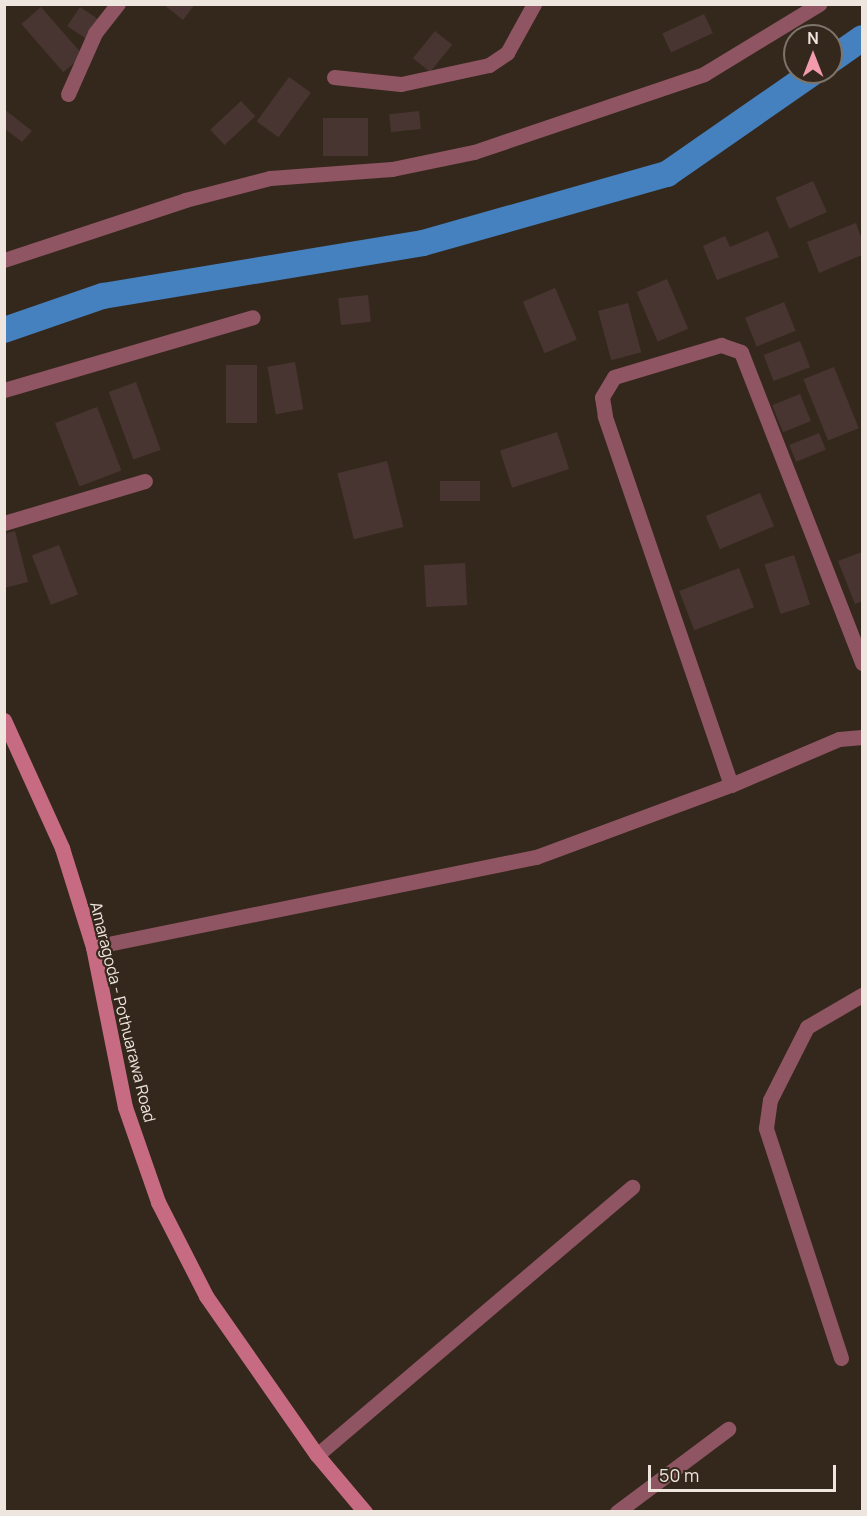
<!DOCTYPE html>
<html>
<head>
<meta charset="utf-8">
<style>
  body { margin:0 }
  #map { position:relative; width:867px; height:1516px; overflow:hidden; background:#34281c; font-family:Manrope,sans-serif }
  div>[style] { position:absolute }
  .canal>* { height:26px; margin:-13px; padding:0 13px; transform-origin:13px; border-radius:13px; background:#4580bf }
  .building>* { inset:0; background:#483531; transform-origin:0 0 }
  .street>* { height:15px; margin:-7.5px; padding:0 7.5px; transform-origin:7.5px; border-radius:7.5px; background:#8f5563 }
  .secondary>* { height:15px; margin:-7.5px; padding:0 7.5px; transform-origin:7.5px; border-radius:7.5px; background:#c76b83 }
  span { translate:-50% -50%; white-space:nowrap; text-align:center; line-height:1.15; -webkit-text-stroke:4.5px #34281c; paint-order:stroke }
  .street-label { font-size:16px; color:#eee5de }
  .frame { position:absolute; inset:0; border:6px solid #eee5de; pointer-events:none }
  .north { position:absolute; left:783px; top:24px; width:60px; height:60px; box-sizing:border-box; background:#34281c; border:2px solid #7e746a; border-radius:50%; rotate:0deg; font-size:16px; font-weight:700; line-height:24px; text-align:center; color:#eee5de }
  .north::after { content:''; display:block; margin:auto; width:21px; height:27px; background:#f29aae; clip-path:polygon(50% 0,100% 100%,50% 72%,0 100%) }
  .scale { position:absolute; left:648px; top:1465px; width:188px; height:27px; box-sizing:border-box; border:3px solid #eee5de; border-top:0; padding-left:8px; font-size:18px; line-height:21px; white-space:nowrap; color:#eee5de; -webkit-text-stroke:4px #34281c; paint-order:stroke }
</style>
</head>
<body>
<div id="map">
  <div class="canal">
    <div style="left:831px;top:60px;width:38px;rotate:-35deg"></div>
    <div style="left:4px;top:330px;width:105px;rotate:-19deg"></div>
    <div style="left:103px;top:296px;width:324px;rotate:-9.4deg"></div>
    <div style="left:423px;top:243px;width:254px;rotate:-15.8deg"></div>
    <div style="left:667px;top:174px;width:179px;rotate:-34.8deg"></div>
  </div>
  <div class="building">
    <div style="clip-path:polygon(163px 4px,195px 4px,183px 20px)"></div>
    <div style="left:41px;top:7px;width:64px;height:26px;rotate:49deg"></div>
    <div style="left:80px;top:7px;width:22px;height:23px;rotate:34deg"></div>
    <div style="left:704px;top:14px;width:21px;height:46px;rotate:65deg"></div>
    <div style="left:435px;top:31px;width:22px;height:35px;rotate:39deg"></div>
    <div style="left:289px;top:77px;width:27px;height:55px;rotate:36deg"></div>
    <div style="left:241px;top:101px;width:21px;height:42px;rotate:47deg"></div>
    <div style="clip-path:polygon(4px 109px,32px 131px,22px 142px,4px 128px)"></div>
    <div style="left:419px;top:111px;width:18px;height:30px;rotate:84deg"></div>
    <div style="left:323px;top:118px;width:45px;height:38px"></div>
    <div style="left:813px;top:181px;width:34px;height:41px;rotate:66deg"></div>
    <div style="clip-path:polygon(856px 223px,862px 240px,862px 255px,819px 273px,807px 242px)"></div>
    <div style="clip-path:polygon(768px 231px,779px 257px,717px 280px,703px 246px,725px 236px,730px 247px)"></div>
    <div style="left:667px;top:279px;width:54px;height:33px;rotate:67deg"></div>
    <div style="left:555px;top:288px;width:56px;height:35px;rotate:67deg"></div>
    <div style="left:368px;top:295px;width:27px;height:30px;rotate:84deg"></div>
    <div style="left:784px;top:302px;width:31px;height:42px;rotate:68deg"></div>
    <div style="left:628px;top:303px;width:51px;height:31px;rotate:75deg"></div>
    <div style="left:800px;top:341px;width:28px;height:39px;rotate:69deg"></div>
    <div style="left:295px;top:362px;width:48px;height:28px;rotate:80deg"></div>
    <div style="left:226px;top:365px;width:31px;height:58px"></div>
    <div style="left:834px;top:367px;width:66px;height:33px;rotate:68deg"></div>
    <div style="left:136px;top:382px;width:72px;height:29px;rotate:70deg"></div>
    <div style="left:800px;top:394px;width:29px;height:30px;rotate:68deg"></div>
    <div style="left:97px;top:407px;width:68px;height:45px;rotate:69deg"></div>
    <div style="left:557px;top:432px;width:39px;height:60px;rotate:72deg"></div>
    <div style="left:819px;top:433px;width:18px;height:32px;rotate:68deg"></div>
    <div style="left:387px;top:461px;width:68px;height:51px;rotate:76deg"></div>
    <div style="left:440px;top:481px;width:40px;height:20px"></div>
    <div style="left:760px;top:493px;width:36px;height:59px;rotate:67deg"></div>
    <div style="clip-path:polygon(15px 531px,28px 582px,4px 588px,4px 534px)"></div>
    <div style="left:59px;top:545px;width:53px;height:29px;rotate:69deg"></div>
    <div style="clip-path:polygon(862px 552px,862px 601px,855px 604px,838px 561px)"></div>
    <div style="left:794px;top:555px;width:52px;height:31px;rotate:72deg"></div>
    <div style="left:465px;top:563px;width:42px;height:41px;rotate:87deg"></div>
    <div style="left:739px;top:568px;width:42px;height:64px;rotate:69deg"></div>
  </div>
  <div class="street">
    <div style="left:334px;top:77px;width:67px;rotate:6deg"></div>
    <div style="left:401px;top:84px;width:90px;rotate:-12.2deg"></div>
    <div style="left:489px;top:65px;width:22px;rotate:-34deg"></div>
    <div style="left:507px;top:53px;width:56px;rotate:-61.1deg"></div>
    <div style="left:68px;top:94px;width:67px;rotate:-66.1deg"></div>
    <div style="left:95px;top:33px;width:37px;rotate:-52deg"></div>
    <div style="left:4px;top:260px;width:191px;rotate:-18.3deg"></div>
    <div style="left:185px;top:200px;width:88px;rotate:-14.5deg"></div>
    <div style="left:270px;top:178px;width:122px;rotate:-4.2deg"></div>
    <div style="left:392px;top:169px;width:84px;rotate:-11.7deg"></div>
    <div style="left:474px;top:152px;width:243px;rotate:-18.7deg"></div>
    <div style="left:704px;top:74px;width:135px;rotate:-31.3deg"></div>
    <div style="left:4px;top:390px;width:259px;rotate:-16.3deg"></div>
    <div style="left:4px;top:523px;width:147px;rotate:-16.6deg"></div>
    <div style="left:731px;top:785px;width:390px;rotate:-108.9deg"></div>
    <div style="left:605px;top:416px;width:19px;rotate:-99deg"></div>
    <div style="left:602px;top:397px;width:23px;rotate:-59deg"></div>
    <div style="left:614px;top:377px;width:112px;rotate:-16.7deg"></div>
    <div style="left:721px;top:345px;width:21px;rotate:19deg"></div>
    <div style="left:741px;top:352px;width:334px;rotate:68.7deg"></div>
    <div style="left:93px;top:947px;width:452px;rotate:-11.5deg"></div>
    <div style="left:536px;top:857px;width:208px;rotate:-20.3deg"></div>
    <div style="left:731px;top:785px;width:117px;rotate:-23.1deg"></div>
    <div style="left:839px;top:739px;width:23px;rotate:-5deg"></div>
    <div style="left:841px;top:1358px;width:242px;rotate:-108.1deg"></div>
    <div style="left:766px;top:1128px;width:28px;rotate:-82deg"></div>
    <div style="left:770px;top:1100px;width:82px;rotate:-63.1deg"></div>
    <div style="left:807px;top:1027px;width:64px;rotate:-30.2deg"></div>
    <div style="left:317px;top:1455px;width:414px;rotate:-40.4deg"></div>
    <div style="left:617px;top:1512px;width:139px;rotate:-36.8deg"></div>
  </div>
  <div class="secondary">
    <div style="left:4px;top:720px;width:141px;rotate:65.6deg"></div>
    <div style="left:62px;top:848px;width:104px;rotate:72.6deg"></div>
    <div style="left:93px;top:947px;width:163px;rotate:78.7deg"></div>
    <div style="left:125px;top:1107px;width:101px;rotate:70.8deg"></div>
    <div style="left:158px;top:1202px;width:106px;rotate:62.9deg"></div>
    <div style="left:206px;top:1296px;width:194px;rotate:55.1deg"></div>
    <div style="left:317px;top:1455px;width:75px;rotate:49.9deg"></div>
  </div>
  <div class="street-label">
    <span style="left:123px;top:1012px;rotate:76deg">Amaragoda - Pothuarawa Road</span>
  </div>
  <div class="frame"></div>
  <div class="north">N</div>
  <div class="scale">50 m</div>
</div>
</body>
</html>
